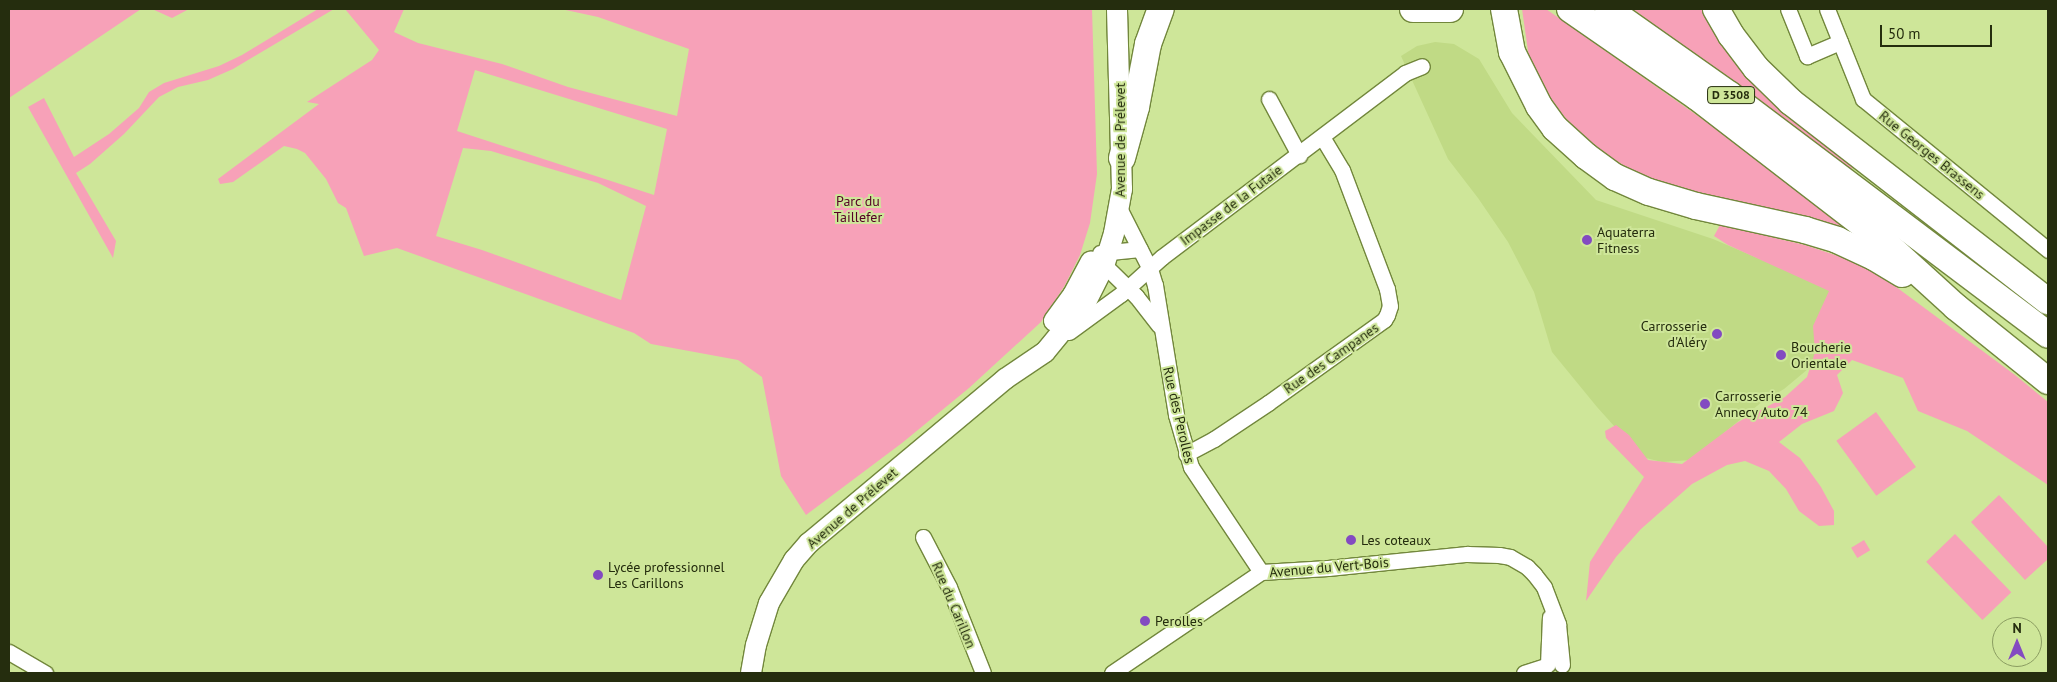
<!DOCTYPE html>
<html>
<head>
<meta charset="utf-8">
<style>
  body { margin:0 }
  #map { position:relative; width:2057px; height:682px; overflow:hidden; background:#cee699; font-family:"PT Sans",sans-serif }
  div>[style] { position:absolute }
  .built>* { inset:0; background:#c0da85 }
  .green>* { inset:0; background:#f7a1b8; transform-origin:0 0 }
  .roads { filter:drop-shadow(1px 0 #72873c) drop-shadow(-1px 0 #72873c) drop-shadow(0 1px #72873c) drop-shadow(0 -1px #72873c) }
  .minor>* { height:15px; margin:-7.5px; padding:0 7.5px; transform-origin:7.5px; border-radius:7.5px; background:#fff }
  .tertiary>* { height:20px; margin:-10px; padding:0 10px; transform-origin:10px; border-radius:10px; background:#fff }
  .trunk>* { height:26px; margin:-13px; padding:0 13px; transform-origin:13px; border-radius:13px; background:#fff }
  .dots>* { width:14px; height:14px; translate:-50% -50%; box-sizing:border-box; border:2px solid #cee699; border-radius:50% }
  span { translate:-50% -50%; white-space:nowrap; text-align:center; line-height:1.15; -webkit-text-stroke:4px #cee699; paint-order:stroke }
  .shield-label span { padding:1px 4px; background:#cee699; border:1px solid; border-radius:4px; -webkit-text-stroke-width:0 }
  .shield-label { font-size:12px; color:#252d0e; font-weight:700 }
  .street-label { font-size:14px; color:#252d0e }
  .park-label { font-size:14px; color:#550026 }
  .poi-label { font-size:14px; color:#252d0e }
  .left { translate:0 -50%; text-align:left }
  .right { translate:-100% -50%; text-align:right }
  .frame { position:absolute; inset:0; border:10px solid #252d0e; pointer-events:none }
  .north { position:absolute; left:1992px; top:617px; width:50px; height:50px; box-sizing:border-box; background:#cee699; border:1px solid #8a9c61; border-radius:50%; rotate:0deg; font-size:14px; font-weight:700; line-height:20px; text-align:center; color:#252d0e }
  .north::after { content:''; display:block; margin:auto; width:18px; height:22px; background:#834ac1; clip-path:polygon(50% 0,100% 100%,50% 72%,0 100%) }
  .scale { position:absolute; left:1880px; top:25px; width:112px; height:22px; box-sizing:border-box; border:2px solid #252d0e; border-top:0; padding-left:6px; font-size:15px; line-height:18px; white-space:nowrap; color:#252d0e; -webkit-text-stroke:4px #cee699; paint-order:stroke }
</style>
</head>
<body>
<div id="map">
  <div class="built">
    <div style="clip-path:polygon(1435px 42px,1454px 44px,1479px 59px,1512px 113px,1596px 200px,1713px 239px,1832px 290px,1844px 339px,1784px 389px,1763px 401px,1691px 460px,1662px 462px,1642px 457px,1597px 407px,1552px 352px,1534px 292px,1508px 242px,1478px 198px,1448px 159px,1401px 56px,1417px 46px)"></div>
  </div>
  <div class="green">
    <div style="clip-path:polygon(9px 9px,141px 9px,9px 98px)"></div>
    <div style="clip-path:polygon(152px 9px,174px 10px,189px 9px,172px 18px)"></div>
    <div style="clip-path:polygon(318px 9px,338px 9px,334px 9px,233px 69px,208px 80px,178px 87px,159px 97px,124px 134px,90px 164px,76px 173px,116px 241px,113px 258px,28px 107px,44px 98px,74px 157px,109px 134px,139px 108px,149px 92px,164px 83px,219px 66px,242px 55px)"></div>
    <div style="clip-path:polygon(evenodd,345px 9px,404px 9px,394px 32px,418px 43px,502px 64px,568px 87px,677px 116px,689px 49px,598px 17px,561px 9px,1092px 9px,1097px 174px,1090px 223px,1080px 255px,1065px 285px,1041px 322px,969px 388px,902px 443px,806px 515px,781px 476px,762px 377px,738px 360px,651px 344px,634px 333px,397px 248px,364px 256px,346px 208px,338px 203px,326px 179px,305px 153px,297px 149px,284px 146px,233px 182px,220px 184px,218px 179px,319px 104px,307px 102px,372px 60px,379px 50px,345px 9px,475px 70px,667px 129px,654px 195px,457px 131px,475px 70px,345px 9px,463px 148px,491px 151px,598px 183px,646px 206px,621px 300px,482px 250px,436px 236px,463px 148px)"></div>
    <div style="clip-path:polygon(1522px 9px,1546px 9px,1742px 147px,1865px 239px,1663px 184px,1640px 175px,1608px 156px,1581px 135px,1554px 105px,1538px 80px,1529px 58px)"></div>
    <div style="clip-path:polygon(1633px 9px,1706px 9px,1854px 166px,1851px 170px)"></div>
    <div style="clip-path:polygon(1720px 225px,1805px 245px,1850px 260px,1880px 275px,2015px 375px,2048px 402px,2048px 485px,1967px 431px,1918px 411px,1903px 378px,1852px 360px,1837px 375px,1843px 393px,1834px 411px,1802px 424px,1779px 442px,1800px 458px,1821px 487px,1834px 511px,1834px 525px,1819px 526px,1799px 511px,1786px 489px,1769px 471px,1745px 461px,1727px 465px,1692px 484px,1641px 529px,1616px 557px,1586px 601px,1590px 562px,1644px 477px,1606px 438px,1605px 431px,1616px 425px,1629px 435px,1648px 460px,1682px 464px,1738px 422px,1785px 397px,1807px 377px,1815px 352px,1813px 326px,1829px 291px,1728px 245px,1714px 236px)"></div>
    <div style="left:1876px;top:412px;width:68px;height:49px;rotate:54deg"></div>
    <div style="clip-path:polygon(1999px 495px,2048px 547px,2048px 559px,2025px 580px,1971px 522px)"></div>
    <div style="left:1955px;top:534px;width:81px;height:40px;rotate:46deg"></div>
    <div style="left:1864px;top:540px;width:12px;height:15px;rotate:59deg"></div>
  </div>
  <div class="roads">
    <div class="minor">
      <div style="left:1788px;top:9px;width:51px;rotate:68deg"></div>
      <div style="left:1807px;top:56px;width:36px;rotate:-23deg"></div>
      <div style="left:1827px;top:9px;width:97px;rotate:68.2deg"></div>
      <div style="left:1863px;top:99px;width:239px;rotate:39.2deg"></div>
      <div style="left:1269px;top:99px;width:64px;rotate:61.8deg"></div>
      <div style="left:1120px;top:210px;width:66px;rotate:63deg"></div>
      <div style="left:1150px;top:269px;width:17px;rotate:73deg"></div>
      <div style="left:1155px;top:285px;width:132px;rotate:80.8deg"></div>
      <div style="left:1176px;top:415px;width:54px;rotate:73.9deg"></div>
      <div style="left:1191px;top:467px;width:126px;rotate:56.3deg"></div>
      <div style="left:1100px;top:253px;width:40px;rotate:-5.7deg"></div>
      <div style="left:1099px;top:260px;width:52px;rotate:44.2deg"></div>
      <div style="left:1136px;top:296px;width:37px;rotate:52deg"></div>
      <div style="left:1069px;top:332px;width:64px;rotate:-36.2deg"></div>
      <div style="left:1121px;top:294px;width:55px;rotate:-42.1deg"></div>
      <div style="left:1162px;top:257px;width:305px;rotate:-37.1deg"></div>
      <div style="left:1405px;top:73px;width:18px;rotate:-22deg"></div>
      <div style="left:1186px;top:454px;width:32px;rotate:-28deg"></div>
      <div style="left:1214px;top:439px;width:65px;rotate:-33.7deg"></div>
      <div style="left:1268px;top:403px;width:143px;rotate:-35.6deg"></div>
      <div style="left:1384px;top:320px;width:6px;rotate:-59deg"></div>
      <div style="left:1387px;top:315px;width:9px;rotate:-72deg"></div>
      <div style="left:1390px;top:306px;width:17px;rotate:-100deg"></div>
      <div style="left:1387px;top:289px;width:127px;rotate:-110.7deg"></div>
      <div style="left:1342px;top:170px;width:39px;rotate:-121deg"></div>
      <div style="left:923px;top:537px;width:56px;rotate:62.5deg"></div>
      <div style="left:949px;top:587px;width:92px;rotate:68.4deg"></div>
      <div style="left:9px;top:652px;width:42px;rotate:30.3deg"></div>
      <div style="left:1548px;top:664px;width:47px;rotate:-87.6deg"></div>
      <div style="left:1112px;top:673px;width:180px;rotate:-34.1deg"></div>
      <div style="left:1261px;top:572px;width:67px;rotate:-3.4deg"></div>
      <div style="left:1328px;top:568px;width:140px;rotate:-5.8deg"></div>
      <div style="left:1467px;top:554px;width:32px;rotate:2deg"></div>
      <div style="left:1499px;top:555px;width:11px;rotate:10deg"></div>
      <div style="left:1510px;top:557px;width:20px;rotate:30deg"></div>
      <div style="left:1527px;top:567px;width:10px;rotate:45deg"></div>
      <div style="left:1534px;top:574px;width:16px;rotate:52deg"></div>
      <div style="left:1544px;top:587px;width:40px;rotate:69deg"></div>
      <div style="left:1558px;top:624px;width:41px;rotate:84.4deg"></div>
      <div style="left:1524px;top:673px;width:23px;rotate:-18deg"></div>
    </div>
    <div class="tertiary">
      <div style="left:1054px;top:321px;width:32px;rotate:-54deg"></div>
      <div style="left:1073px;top:295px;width:38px;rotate:-62deg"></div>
      <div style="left:751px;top:673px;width:28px;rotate:-80deg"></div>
      <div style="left:756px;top:645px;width:44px;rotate:-72.8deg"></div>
      <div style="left:769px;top:603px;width:50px;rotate:-59.8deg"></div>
      <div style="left:794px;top:560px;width:23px;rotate:-49deg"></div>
      <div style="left:809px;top:543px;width:256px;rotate:-39.9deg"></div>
      <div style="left:1005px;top:379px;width:48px;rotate:-34deg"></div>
      <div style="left:1045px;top:352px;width:65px;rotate:-50.6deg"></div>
      <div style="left:1086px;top:302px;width:40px;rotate:-63.4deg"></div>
      <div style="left:1104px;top:266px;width:34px;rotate:-73deg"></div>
      <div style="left:1114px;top:233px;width:45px;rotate:-79.7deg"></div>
      <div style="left:1122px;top:189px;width:180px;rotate:-91.6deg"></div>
    </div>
    <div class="trunk">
      <div style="left:1413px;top:9px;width:37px"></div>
      <div style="left:1504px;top:9px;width:44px;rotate:79.5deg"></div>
      <div style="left:1512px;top:52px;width:60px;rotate:63.4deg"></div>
      <div style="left:1539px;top:106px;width:27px;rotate:54deg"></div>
      <div style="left:1555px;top:128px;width:42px;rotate:42.1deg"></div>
      <div style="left:1586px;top:156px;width:36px;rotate:36deg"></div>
      <div style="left:1615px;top:177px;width:37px;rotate:24deg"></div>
      <div style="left:1649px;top:192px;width:49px;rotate:16.6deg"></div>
      <div style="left:1696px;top:206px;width:112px;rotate:12.4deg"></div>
      <div style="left:1805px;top:230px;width:34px;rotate:17deg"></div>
      <div style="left:1837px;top:240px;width:41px;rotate:24.7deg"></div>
      <div style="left:1874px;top:257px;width:33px;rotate:31deg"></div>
      <div style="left:1570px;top:9px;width:155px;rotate:34.7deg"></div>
      <div style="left:1697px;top:97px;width:230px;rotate:37.6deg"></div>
      <div style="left:1879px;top:237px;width:104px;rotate:42.3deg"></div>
      <div style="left:1956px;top:307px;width:118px;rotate:38.8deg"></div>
      <div style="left:1608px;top:9px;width:149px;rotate:35.2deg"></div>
      <div style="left:1730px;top:95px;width:398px;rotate:37deg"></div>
      <div style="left:1716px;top:9px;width:30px;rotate:60deg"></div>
      <div style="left:1731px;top:35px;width:41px;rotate:52.9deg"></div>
      <div style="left:1756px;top:68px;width:49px;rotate:44.2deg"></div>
      <div style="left:1791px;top:102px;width:325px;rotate:37.8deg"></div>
      <div style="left:1122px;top:158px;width:53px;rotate:-74.6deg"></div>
      <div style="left:1136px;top:107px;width:64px;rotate:-79.2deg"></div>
      <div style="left:1148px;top:44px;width:37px;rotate:-70deg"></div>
    </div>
  </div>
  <div class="dots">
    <div style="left:1587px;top:240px;background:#834ac1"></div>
    <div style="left:1717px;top:334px;background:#834ac1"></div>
    <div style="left:1781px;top:355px;background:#834ac1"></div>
    <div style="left:1705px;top:404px;background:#834ac1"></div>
    <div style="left:1351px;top:540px;background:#834ac1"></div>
    <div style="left:598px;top:575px;background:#834ac1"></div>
    <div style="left:1145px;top:621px;background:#834ac1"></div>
  </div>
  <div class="shield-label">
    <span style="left:1731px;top:95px">D 3508</span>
  </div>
  <div class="street-label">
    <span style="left:1120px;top:140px;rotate:-90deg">Avenue de Prélevet</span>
    <span style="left:1932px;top:155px;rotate:39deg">Rue Georges Brassens</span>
    <span style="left:1231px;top:205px;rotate:-37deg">Impasse de la Futaie</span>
    <span style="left:1331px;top:358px;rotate:-35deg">Rue des Campanes</span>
    <span style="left:1179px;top:415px;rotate:77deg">Rue des Perolles</span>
    <span style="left:852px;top:508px;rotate:-41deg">Avenue de Prélevet</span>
    <span style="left:1329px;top:567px;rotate:-5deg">Avenue du Vert-Bois</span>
    <span style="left:954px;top:605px;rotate:67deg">Rue du Carillon</span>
  </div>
  <div class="park-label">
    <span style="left:858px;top:209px">Parc du<br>Taillefer</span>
  </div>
  <div class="poi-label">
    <span class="left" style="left:1597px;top:240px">Aquaterra<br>Fitness</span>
    <span class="right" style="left:1707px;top:334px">Carrosserie<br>d'Aléry</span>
    <span class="left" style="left:1791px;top:355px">Boucherie<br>Orientale</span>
    <span class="left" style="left:1715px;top:404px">Carrosserie<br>Annecy Auto 74</span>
    <span class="left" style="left:1361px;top:540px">Les coteaux</span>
    <span class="left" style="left:608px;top:575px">Lycée professionnel<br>Les Carillons</span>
    <span class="left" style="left:1155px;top:621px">Perolles</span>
  </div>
  <div class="frame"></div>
  <div class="north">N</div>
  <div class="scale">50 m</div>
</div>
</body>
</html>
